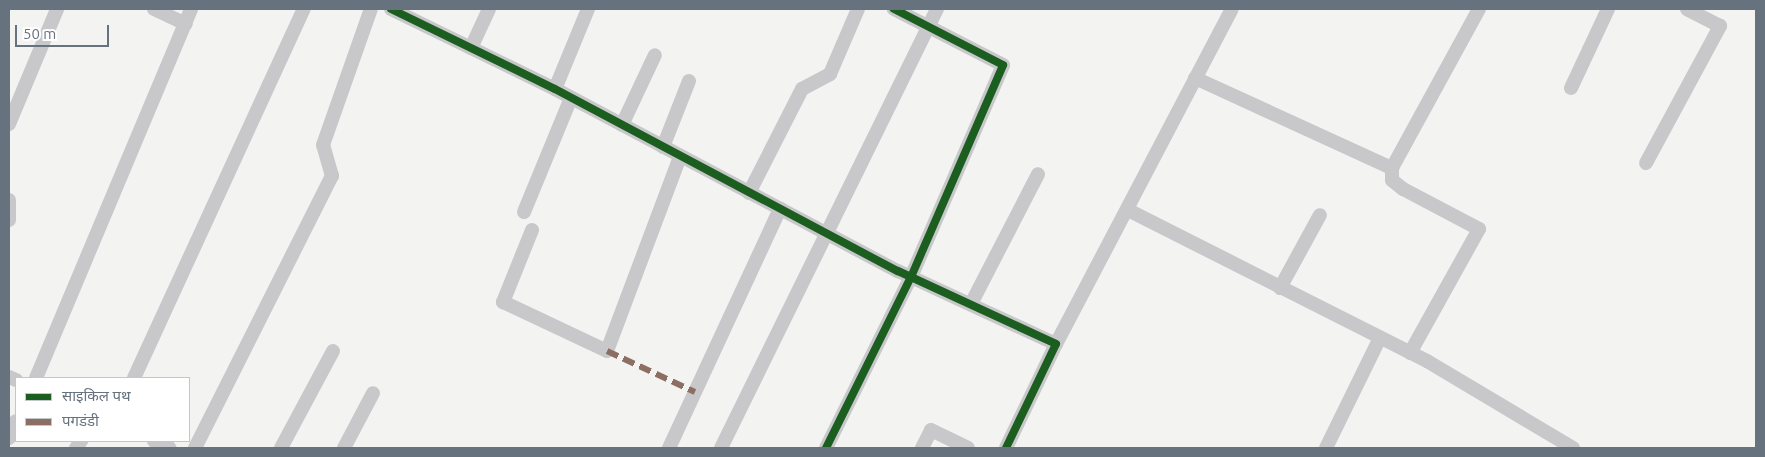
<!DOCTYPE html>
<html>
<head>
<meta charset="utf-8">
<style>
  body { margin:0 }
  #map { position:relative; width:1765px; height:457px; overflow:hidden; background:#f3f3f2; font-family:Ubuntu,"Noto Sans Devanagari",sans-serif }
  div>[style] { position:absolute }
  .minor>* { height:14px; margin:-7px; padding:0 7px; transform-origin:7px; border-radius:7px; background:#c8c8ca }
  .quiet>* { height:6px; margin-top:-3px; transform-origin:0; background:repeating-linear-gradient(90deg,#8d6e63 0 12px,transparent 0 18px) }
  .cycleway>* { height:8px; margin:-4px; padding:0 4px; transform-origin:4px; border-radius:4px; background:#1b5e20 }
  span { translate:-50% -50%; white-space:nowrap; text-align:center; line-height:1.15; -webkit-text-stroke:5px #fff; paint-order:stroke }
  .frame { position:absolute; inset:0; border:10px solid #67727f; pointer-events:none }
  .legend { position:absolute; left:15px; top:377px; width:175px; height:65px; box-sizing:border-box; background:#fff; border:1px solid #c2c7cc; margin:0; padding:6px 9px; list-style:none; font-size:15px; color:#67727f }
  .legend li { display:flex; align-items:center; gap:10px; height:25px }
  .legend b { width:25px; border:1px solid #c2c7cc }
  .scale { position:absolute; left:15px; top:25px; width:94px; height:22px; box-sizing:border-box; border:2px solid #67727f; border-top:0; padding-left:6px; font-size:15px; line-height:18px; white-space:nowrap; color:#67727f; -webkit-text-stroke:4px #fff; paint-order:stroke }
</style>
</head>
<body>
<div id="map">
  <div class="minor">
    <div style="left:154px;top:9px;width:35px;rotate:25deg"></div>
    <div style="left:391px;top:9px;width:182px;rotate:26deg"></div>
    <div style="left:555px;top:89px;width:388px;rotate:28deg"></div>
    <div style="left:898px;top:271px;width:174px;rotate:24.8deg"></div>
    <div style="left:1056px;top:344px;width:115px;rotate:115.7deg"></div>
    <div style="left:471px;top:48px;width:43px;rotate:-65.2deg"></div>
    <div style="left:1195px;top:78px;width:217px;rotate:24.6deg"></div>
    <div style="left:1571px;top:88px;width:87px;rotate:-64.9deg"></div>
    <div style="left:555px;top:89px;width:87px;rotate:-67.6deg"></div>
    <div style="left:9px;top:124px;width:125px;rotate:-67.3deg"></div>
    <div style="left:622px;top:125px;width:77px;rotate:-64.8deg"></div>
    <div style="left:663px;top:147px;width:71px;rotate:-68.5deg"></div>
    <div style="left:1646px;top:163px;width:156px;rotate:-61.6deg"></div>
    <div style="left:1720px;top:26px;width:37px;rotate:-153deg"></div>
    <div style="left:749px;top:193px;width:117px;rotate:-63deg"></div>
    <div style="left:802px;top:89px;width:32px;rotate:-28deg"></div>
    <div style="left:830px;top:74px;width:71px;rotate:-66.7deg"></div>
    <div style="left:9px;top:200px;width:20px;rotate:90deg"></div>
    <div style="left:1128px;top:210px;width:335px;rotate:26.8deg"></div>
    <div style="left:1427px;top:361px;width:170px;rotate:30.8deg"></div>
    <div style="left:524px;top:212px;width:123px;rotate:-67.6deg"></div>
    <div style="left:532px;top:230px;width:78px;rotate:111.9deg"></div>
    <div style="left:503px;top:302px;width:115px;rotate:25.2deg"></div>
    <div style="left:607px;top:351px;width:207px;rotate:-69.4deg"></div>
    <div style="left:1280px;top:288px;width:83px;rotate:-61.3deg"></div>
    <div style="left:971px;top:304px;width:146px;rotate:-62.7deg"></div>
    <div style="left:1056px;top:344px;width:378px;rotate:-62.3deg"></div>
    <div style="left:1410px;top:353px;width:142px;rotate:-60.9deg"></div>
    <div style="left:1479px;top:229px;width:86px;rotate:-152.2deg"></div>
    <div style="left:1403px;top:189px;width:14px;rotate:-141deg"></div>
    <div style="left:1392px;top:180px;width:12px;rotate:-90deg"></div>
    <div style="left:1392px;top:168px;width:181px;rotate:-61.3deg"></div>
    <div style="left:9px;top:377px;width:8px;rotate:23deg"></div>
    <div style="left:36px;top:378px;width:400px;rotate:-67.2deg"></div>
    <div style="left:134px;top:378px;width:406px;rotate:-65.3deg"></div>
    <div style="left:9px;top:438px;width:18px;rotate:-68deg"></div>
    <div style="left:154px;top:441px;width:17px;rotate:24deg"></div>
    <div style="left:76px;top:448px;width:9px;rotate:-54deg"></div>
    <div style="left:195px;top:448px;width:305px;rotate:-63.3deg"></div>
    <div style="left:332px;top:176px;width:32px;rotate:-106deg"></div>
    <div style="left:323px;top:145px;width:144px;rotate:-70.6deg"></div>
    <div style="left:281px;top:448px;width:110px;rotate:-61.8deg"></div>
    <div style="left:344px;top:448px;width:62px;rotate:-62.2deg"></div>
    <div style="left:669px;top:448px;width:264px;rotate:-65.1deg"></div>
    <div style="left:721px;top:448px;width:489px;rotate:-63.8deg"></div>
    <div style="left:826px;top:448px;width:191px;rotate:-63.6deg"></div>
    <div style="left:911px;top:277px;width:231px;rotate:-66.5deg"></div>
    <div style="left:1003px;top:65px;width:123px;rotate:-152.8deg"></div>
    <div style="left:922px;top:448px;width:20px;rotate:-63deg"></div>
    <div style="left:931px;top:430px;width:41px;rotate:25.9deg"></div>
    <div style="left:1326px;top:448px;width:123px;rotate:-63.9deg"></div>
  </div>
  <div class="quiet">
    <div style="left:607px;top:351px;width:97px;rotate:25deg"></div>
  </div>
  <div class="cycleway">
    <div style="left:391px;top:9px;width:182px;rotate:26deg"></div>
    <div style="left:555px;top:89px;width:388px;rotate:28deg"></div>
    <div style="left:898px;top:271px;width:174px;rotate:24.8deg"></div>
    <div style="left:1056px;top:344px;width:115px;rotate:115.7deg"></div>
    <div style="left:826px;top:448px;width:191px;rotate:-63.6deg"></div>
    <div style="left:911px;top:277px;width:231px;rotate:-66.5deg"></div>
    <div style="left:1003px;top:65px;width:123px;rotate:-152.8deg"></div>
  </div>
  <div class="frame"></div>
  <ul class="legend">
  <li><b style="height:6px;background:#1b5e20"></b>साइकिल पथ</li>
  <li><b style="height:6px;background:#8d6e63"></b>पगडंडी</li>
  </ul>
  <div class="scale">50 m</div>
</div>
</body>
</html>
